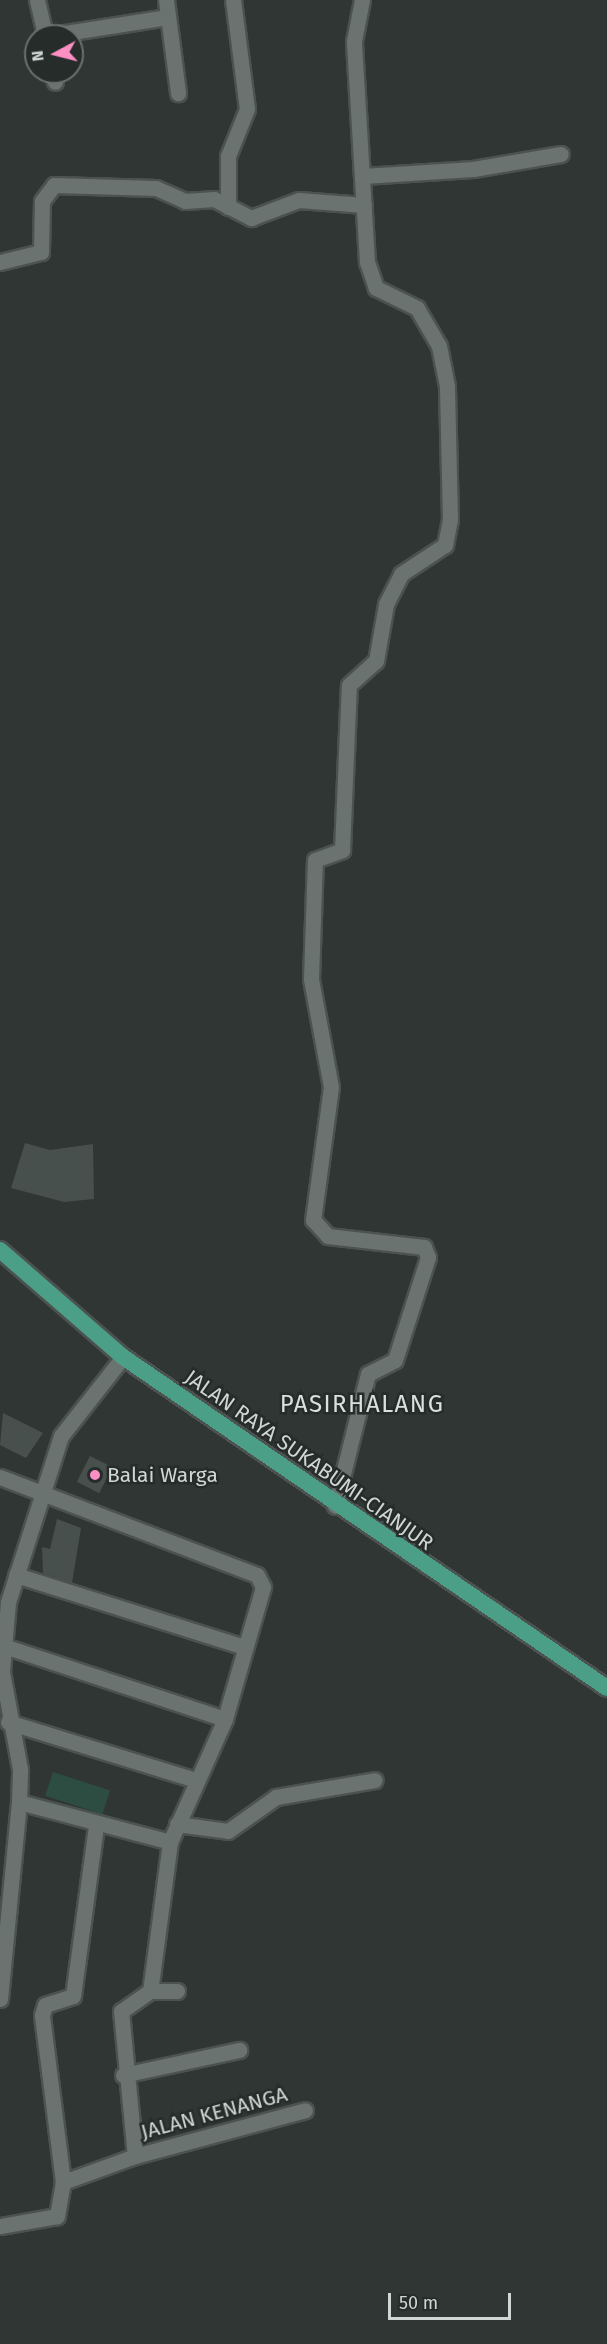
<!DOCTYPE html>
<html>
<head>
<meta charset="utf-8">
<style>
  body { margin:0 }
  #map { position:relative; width:607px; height:2344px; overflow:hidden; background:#2f3634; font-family:"Fira Sans",sans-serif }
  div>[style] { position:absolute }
  .green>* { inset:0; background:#2d4d43; transform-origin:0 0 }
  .building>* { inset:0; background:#48504d; transform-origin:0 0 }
  .roads { filter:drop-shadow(2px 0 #4b524f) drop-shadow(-2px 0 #4b524f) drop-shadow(0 2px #4b524f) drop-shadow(0 -2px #4b524f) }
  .minor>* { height:15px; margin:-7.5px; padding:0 7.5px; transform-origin:7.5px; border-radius:7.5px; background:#6a736f }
  .trunk>* { height:16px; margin:-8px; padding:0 8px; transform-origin:8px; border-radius:8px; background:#4b9f86 }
  .dots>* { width:16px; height:16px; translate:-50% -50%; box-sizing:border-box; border:3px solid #252c2a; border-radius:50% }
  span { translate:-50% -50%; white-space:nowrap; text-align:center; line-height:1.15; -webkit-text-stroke:5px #252c2a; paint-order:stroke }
  .street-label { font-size:21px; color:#d1d6d4 }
  .poi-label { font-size:21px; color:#d1d6d4 }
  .left { translate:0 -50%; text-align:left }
  .quarter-label { font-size:24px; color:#d7e1dd; letter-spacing:1.5px }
  .north { position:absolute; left:24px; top:24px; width:60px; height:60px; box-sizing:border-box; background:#252c2a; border:2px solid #6a706e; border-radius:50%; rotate:263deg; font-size:16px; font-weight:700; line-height:24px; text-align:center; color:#d1d6d4 }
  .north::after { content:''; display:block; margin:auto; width:21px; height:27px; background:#fc8fc3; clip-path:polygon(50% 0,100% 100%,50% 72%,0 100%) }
  .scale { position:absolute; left:388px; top:2293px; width:123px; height:27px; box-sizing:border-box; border:3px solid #d1d6d4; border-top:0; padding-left:8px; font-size:18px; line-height:21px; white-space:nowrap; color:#d1d6d4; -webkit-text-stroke:4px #252c2a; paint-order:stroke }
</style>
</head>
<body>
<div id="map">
  <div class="green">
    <div style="left:53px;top:1772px;width:60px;height:25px;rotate:18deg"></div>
  </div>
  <div class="building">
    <div style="clip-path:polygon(25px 1143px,50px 1150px,93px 1144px,94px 1199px,64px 1202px,11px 1188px)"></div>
    <div style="clip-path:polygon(3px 1413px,43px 1433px,26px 1458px,0 1445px)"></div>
    <div style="left:90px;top:1456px;width:25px;height:29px;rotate:27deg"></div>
    <div style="clip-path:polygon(57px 1519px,81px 1528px,72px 1583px,43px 1573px,42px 1547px,50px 1549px)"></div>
  </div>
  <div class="roads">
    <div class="minor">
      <div style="left:37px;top:0;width:37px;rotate:77deg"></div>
      <div style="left:166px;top:0;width:94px;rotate:82.6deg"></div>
      <div style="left:46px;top:36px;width:123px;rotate:-8.9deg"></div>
      <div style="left:53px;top:72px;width:10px;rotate:79deg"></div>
      <div style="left:363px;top:176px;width:110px;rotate:-3.6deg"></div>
      <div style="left:473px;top:169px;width:89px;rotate:-9.7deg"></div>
      <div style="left:228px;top:207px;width:51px;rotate:-90deg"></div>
      <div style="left:228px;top:156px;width:51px;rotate:-68deg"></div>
      <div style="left:247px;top:109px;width:110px;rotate:-97.3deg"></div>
      <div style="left:0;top:262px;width:42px;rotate:-13.7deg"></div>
      <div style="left:41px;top:252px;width:51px;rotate:-88.9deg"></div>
      <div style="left:42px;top:201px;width:20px;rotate:-53deg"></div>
      <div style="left:54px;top:185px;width:102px;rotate:1.7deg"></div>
      <div style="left:156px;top:188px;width:32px;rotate:24deg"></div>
      <div style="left:185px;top:201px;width:29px;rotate:-4deg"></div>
      <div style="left:214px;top:199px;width:42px;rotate:27.2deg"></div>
      <div style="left:251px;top:218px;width:51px;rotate:-20.6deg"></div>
      <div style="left:299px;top:200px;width:65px;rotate:4.4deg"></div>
      <div style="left:0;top:1477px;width:275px;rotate:20.9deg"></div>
      <div style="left:257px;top:1575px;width:13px;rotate:63deg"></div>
      <div style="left:263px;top:1587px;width:137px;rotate:106.1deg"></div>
      <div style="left:225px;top:1719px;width:135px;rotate:114.1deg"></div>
      <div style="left:170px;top:1842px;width:150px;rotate:97.6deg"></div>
      <div style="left:150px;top:1991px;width:35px;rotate:145deg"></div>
      <div style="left:121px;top:2011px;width:146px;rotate:84.5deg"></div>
      <div style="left:135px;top:2156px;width:77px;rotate:160.1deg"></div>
      <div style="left:63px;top:2182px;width:35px;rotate:100deg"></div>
      <div style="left:57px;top:2216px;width:58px;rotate:170deg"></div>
      <div style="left:335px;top:1506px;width:136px;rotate:-76deg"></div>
      <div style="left:368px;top:1374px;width:30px;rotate:-27deg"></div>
      <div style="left:395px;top:1360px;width:108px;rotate:-72.2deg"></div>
      <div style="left:428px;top:1257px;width:11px;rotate:-112deg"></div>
      <div style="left:424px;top:1247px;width:97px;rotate:-173.5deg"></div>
      <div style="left:328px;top:1236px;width:22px;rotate:-133deg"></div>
      <div style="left:313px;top:1220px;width:134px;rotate:-82.3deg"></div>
      <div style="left:331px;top:1087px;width:110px;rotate:-100.5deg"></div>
      <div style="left:311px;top:979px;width:119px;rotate:-88.1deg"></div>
      <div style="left:315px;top:860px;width:29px;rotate:-20deg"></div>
      <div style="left:342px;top:850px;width:165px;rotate:-87.6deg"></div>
      <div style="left:349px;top:685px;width:36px;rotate:-42deg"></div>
      <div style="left:376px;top:661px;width:58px;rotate:-80deg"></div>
      <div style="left:386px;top:604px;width:34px;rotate:-63deg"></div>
      <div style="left:401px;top:574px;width:53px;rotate:-33.4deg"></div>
      <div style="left:445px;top:545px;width:25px;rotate:-79deg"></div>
      <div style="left:450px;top:520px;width:134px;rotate:-91.3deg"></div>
      <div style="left:447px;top:386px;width:41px;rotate:-101.3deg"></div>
      <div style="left:439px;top:346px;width:44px;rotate:-120.1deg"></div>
      <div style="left:417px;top:308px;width:46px;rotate:-154deg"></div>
      <div style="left:376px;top:288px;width:28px;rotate:-109deg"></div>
      <div style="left:367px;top:262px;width:221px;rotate:-93.4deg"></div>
      <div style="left:354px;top:41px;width:42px;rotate:-79deg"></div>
      <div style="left:16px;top:1575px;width:239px;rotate:17.5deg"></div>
      <div style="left:4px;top:1646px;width:233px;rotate:18.3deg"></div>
      <div style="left:8px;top:1722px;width:196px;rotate:17.2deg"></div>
      <div style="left:19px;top:1802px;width:156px;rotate:14.8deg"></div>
      <div style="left:177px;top:1824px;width:51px;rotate:7.8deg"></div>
      <div style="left:228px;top:1831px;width:59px;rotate:-35.3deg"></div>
      <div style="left:276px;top:1797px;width:100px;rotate:-9.7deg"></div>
      <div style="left:150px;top:1991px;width:27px"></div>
      <div style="left:0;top:1999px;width:198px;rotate:-84.5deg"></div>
      <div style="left:19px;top:1802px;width:33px;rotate:-88deg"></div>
      <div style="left:20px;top:1769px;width:99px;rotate:-100.5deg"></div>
      <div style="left:2px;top:1672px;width:70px;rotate:-85.1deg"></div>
      <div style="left:8px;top:1602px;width:174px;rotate:-72.3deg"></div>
      <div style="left:61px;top:1436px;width:100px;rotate:-51.9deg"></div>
      <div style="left:123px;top:2075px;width:119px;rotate:-12.2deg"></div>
      <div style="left:135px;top:2156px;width:176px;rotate:-15.1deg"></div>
      <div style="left:63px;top:2182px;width:168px;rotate:-97.2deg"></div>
      <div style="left:42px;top:2015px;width:10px;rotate:-73deg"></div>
      <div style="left:45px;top:2005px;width:29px;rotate:-18deg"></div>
      <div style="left:73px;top:1996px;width:173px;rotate:-82.3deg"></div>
    </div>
    <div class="trunk">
      <div style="left:0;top:1250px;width:163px;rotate:41deg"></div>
      <div style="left:123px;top:1357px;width:586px;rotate:34.37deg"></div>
    </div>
  </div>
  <div class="dots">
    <div style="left:95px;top:1475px;background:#fc8fc3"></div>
  </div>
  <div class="street-label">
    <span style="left:309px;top:1460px;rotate:35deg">JALAN RAYA SUKABUMI-CIANJUR</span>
    <span style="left:214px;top:2113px;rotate:-15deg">JALAN KENANGA</span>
  </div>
  <div class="poi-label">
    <span class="left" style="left:107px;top:1475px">Balai Warga</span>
  </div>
  <div class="quarter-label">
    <span style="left:362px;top:1405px">PASIRHALANG</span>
  </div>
  <div class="north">N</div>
  <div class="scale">50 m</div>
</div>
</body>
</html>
